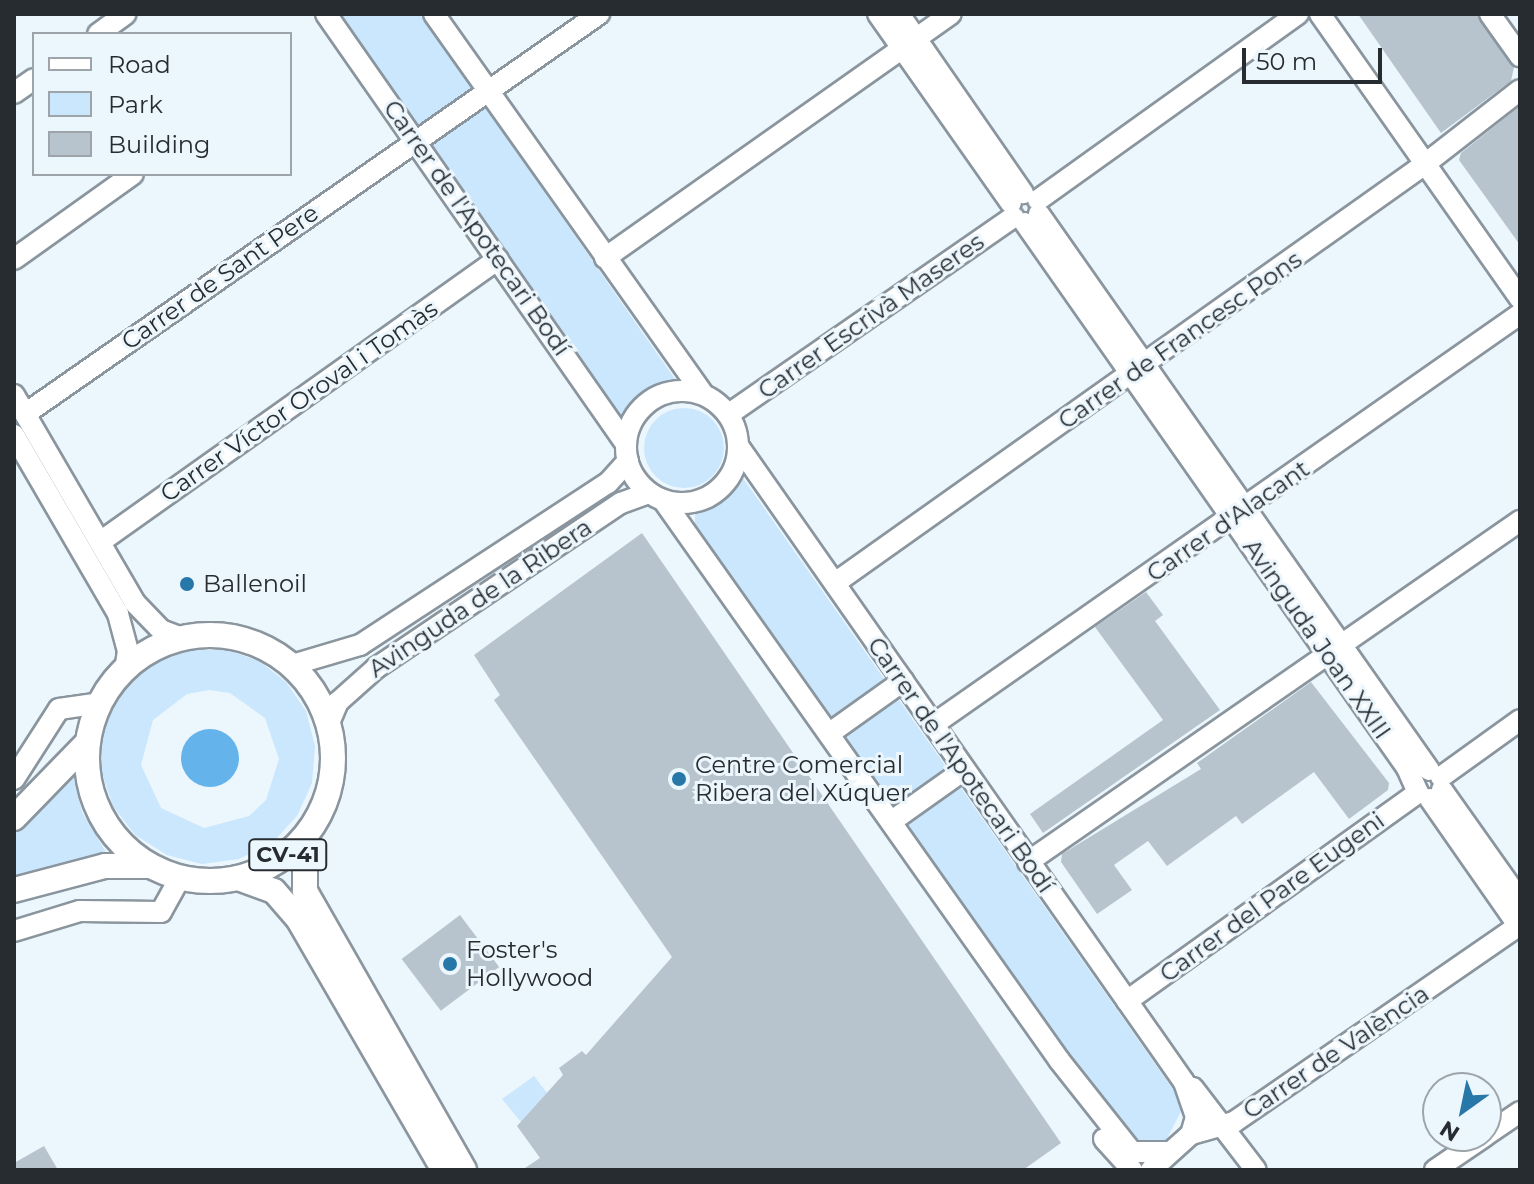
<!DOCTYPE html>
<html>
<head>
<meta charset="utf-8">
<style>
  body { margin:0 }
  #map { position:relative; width:1534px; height:1184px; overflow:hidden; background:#ecf6fd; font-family:Montserrat,sans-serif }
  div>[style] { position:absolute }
  .green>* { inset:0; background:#cae7fd }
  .round { border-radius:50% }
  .water>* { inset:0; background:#64b3ea }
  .building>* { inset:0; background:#b8c4cd; transform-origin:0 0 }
  .roads { filter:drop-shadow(2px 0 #8a959e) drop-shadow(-2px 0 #8a959e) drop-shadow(0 2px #8a959e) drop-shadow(0 -2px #8a959e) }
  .minor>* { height:20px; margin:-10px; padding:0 10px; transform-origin:10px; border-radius:10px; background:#fff }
  .minor>.ring { margin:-10px; padding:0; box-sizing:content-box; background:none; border:20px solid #fff; border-radius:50% }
  .major>* { height:24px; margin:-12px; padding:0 12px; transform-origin:12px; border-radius:12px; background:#fff }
  .major>.ring { margin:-12px; padding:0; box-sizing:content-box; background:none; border:24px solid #fff; border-radius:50% }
  .dots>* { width:22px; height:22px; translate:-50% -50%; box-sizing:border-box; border:4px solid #ecf6fd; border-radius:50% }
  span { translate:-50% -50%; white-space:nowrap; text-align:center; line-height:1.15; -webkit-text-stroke:6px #ecf6fd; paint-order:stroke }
  .shield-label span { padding:2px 6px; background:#ecf6fd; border:2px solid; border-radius:6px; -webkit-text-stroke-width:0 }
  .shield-label { font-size:22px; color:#272c30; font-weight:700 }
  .street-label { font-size:24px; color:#272c30 }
  .poi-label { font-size:24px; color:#272c30 }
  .left { translate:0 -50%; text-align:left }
  .frame { position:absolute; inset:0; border:16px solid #272c30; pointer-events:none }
  .legend { position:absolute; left:32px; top:32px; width:260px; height:144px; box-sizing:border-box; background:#ecf6fd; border:2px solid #9da5ab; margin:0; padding:10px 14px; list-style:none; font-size:24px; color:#272c30 }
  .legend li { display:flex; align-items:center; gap:16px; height:40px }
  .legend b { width:40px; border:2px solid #9da5ab }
  .north { position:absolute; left:1422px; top:1072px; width:80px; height:80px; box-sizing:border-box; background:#ecf6fd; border:2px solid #9da5ab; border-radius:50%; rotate:213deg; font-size:22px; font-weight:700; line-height:32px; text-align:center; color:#272c30 }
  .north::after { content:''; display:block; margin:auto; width:28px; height:36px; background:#2877a9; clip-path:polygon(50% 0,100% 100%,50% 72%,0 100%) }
  .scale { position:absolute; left:1242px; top:48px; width:140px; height:36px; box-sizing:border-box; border:4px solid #272c30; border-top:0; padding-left:10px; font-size:24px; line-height:28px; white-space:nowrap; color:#272c30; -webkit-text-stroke:6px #ecf6fd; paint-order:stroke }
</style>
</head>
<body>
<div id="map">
  <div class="green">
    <div style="clip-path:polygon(338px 14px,420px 14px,677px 382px,645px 395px,623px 419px)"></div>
    <div class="round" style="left:644px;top:408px;width:80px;height:80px"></div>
    <div style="clip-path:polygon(740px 474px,1184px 1105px,1165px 1143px,1153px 1148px,1130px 1140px,695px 525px,695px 510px,722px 498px)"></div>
    <div style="clip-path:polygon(evenodd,192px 650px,227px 650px,259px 661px,286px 682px,306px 711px,315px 746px,312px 783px,297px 816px,272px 843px,239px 859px,202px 864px,167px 855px,135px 835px,113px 806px,102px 774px,101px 740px,112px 707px,132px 679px,160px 660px,192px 650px,209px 690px,230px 693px,265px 718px,279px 759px,266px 800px,249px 816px,204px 828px,161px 808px,141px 765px,153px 720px,187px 694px,209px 690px)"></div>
    <div style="clip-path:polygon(74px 777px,82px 812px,107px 854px,14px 879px,14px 828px)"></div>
    <div style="clip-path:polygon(534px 1076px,547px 1093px,521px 1122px,502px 1099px)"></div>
  </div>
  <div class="water">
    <div class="round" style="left:181px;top:729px;width:58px;height:58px"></div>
  </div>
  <div class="building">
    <div style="clip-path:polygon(1358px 14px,1477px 14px,1514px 67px,1511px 81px,1441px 133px)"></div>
    <div style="clip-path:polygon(1520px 106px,1520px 245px,1459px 160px,1461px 153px)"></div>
    <div style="clip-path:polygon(642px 533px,1061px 1143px,1023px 1170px,522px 1170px,540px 1158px,517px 1126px,563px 1075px,559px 1068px,582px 1051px,586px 1055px,672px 957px,494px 700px,500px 695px,474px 655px)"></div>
    <div style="clip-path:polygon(1146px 592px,1163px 615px,1155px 621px,1220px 710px,1043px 833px,1030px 814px,1163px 720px,1095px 627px)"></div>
    <div style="clip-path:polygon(1311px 682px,1389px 783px,1388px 790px,1349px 819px,1314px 772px,1242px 824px,1236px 816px,1167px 866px,1148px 841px,1114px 865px,1132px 890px,1097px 914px,1061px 862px,1062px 854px,1201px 769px,1197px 763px)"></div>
    <div style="left:460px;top:915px;width:65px;height:73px;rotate:53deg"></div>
    <div style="clip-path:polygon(44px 1146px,58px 1170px,14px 1170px,14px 1163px)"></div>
  </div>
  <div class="roads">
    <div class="minor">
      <div style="left:326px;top:14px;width:524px;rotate:55.1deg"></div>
      <div style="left:434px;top:14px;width:466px;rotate:54.7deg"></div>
      <div style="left:878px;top:14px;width:231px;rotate:54.9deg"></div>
      <div style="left:899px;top:14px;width:218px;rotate:55.3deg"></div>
      <div style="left:1320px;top:14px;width:348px;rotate:54.9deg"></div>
      <div style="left:1490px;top:14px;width:52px;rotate:54.5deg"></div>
      <div style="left:98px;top:34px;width:34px;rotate:-36deg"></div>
      <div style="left:14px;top:93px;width:24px;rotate:-35deg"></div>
      <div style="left:1038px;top:200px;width:320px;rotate:-35.6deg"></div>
      <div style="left:1039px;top:214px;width:679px;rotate:54.95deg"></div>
      <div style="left:1025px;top:223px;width:666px;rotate:54.97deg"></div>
      <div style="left:1407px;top:768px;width:27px;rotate:66deg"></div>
      <div style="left:605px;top:258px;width:423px;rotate:-35.2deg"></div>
      <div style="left:14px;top:259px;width:146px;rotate:-35.5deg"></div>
      <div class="ring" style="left:626px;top:391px;width:92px;height:92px"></div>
      <div style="left:14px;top:395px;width:241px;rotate:59.8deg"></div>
      <div style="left:135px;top:603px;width:37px;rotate:46deg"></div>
      <div style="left:161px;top:630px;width:22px;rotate:21deg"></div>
      <div style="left:25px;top:414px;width:700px;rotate:-34.87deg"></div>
      <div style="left:729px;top:414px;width:346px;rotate:-34.7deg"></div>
      <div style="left:14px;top:435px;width:207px;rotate:59.8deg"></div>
      <div style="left:118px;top:614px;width:38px;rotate:75deg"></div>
      <div style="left:128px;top:651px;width:18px;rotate:99deg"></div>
      <div style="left:739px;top:447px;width:775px;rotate:54.98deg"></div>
      <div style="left:1184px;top:1082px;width:37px;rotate:71deg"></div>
      <div style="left:1196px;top:1117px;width:18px;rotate:106deg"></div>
      <div style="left:663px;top:500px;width:686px;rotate:54.73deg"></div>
      <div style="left:1059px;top:1060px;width:117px;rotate:51.6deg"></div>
      <div style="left:1132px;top:1152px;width:35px"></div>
      <div style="left:100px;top:542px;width:488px;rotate:-35.4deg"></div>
      <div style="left:835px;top:583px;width:724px;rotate:-35.38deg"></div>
      <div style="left:1425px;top:164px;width:120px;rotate:-37.9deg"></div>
      <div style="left:292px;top:665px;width:71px;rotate:-16.4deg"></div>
      <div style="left:360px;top:645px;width:296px;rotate:-33.2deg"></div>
      <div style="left:608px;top:483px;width:30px;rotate:-48deg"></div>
      <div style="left:329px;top:723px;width:23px;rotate:-67deg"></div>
      <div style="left:338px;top:702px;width:51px;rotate:-41.8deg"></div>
      <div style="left:376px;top:668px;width:295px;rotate:-34deg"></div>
      <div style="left:621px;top:503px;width:30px;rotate:-20deg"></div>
      <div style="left:934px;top:724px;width:715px;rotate:-34.98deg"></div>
      <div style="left:830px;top:733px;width:90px;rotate:-35.5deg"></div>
      <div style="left:1441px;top:777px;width:97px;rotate:-35.8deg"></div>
      <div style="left:14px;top:779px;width:83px;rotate:-57.3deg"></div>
      <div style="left:59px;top:709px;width:41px;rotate:-8.3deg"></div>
      <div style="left:1442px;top:790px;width:135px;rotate:54.7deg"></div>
      <div style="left:1430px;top:799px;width:157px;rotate:55.1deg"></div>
      <div style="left:892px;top:821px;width:88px;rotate:-35.3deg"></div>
      <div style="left:1028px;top:862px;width:599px;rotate:-34.73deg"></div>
      <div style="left:14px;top:931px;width:69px;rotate:-16.9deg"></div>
      <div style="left:80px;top:911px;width:81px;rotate:0.7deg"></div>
      <div style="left:161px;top:912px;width:39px;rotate:-61deg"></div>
      <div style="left:1127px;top:1001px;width:358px;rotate:-35.6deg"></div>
      <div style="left:1193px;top:1088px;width:103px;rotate:52.5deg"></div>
      <div style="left:1486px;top:1135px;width:41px;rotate:-34.1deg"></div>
      <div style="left:1104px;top:1139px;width:42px;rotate:47.9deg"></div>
      <div style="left:1151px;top:1170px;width:54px;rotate:-42deg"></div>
      <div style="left:1191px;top:1134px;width:45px;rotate:-15.6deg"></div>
      <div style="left:1234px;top:1122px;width:347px;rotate:-34.6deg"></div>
      <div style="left:1435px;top:1170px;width:60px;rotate:-34.2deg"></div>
    </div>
    <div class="major">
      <div class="ring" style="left:87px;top:635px;width:222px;height:222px"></div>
      <div style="left:14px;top:818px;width:106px;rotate:-45.8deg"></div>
      <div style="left:305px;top:838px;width:53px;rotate:90deg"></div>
      <div style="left:305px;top:891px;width:321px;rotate:60.3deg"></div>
      <div style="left:238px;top:878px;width:38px;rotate:20deg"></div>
      <div style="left:274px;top:891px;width:38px;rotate:49deg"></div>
      <div style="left:299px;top:920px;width:289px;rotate:59.9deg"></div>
      <div style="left:14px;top:890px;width:94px;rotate:-14.8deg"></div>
      <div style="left:105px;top:866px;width:45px"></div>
    </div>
  </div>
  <div class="dots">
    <div style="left:187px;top:584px;background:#2877a9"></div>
    <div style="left:679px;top:779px;background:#2877a9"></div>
    <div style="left:450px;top:964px;background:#2877a9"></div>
  </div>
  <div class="shield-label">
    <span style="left:288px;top:855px">CV-41</span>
  </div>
  <div class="street-label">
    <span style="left:477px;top:228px;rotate:55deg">Carrer de l'Apotecari Bodí</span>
    <span style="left:220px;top:277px;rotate:-35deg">Carrer de Sant Pere</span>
    <span style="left:871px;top:316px;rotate:-35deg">Carrer Escrivà Maseres</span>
    <span style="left:1180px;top:340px;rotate:-35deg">Carrer de Francesc Pons</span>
    <span style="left:299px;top:401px;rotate:-35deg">Carrer Víctor Oroval i Tomàs</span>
    <span style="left:1228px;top:521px;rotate:-35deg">Carrer d'Alacant</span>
    <span style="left:480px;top:598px;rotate:-34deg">Avinguda de la Ribera</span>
    <span style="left:1317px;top:639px;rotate:55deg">Avinguda Joan XXIII</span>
    <span style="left:961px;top:765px;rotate:55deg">Carrer de l'Apotecari Bodí</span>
    <span style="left:1272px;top:897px;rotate:-36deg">Carrer del Pare Eugeni</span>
    <span style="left:1336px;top:1052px;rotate:-34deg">Carrer de València</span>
  </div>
  <div class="poi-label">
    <span class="left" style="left:203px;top:584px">Ballenoil</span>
    <span class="left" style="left:695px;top:779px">Centre Comercial<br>Ribera del Xúquer</span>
    <span class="left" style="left:466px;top:964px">Foster's<br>Hollywood</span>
  </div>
  <div class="frame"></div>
  <ul class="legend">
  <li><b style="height:10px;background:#fff"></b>Road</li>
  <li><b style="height:22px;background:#cae7fd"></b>Park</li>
  <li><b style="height:22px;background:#b8c4cd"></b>Building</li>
  </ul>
  <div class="north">N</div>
  <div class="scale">50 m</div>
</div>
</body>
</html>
